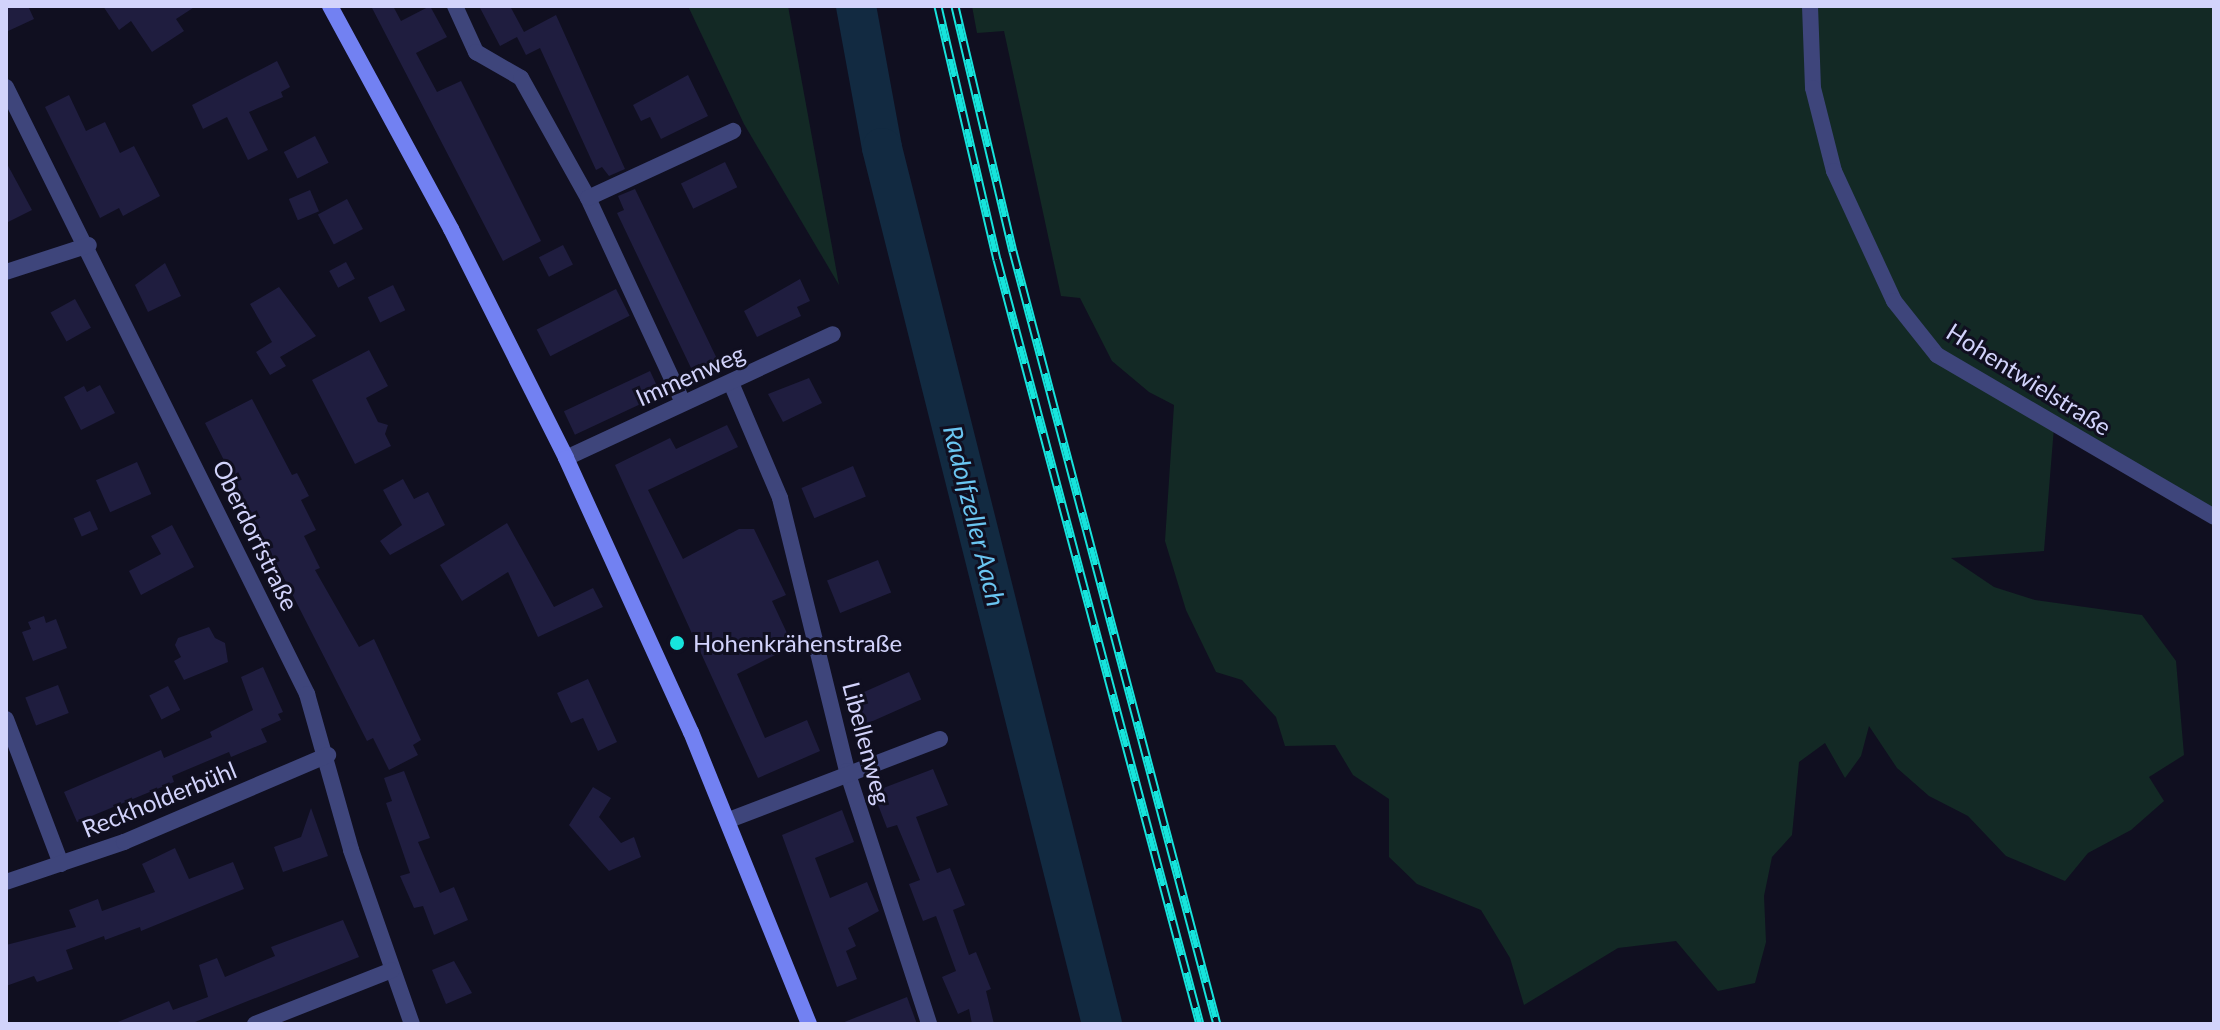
<!DOCTYPE html>
<html>
<head>
<meta charset="utf-8">
<style>
  body { margin:0 }
  #map { position:relative; width:2220px; height:1030px; overflow:hidden; background:#100f20; font-family:Lato,sans-serif }
  div>[style] { position:absolute }
  .green>* { inset:0; background:#132925 }
  .river>* { height:40px; margin:-20px; padding:0 20px; transform-origin:20px; border-radius:20px; background:#122a41 }
  .building>* { inset:0; background:#1f1d3f; transform-origin:0 0 }
  .minor>* { height:16px; margin:-8px; padding:0 8px; transform-origin:8px; border-radius:8px; background:#3e457b }
  .secondary>* { height:16px; margin:-8px; padding:0 8px; transform-origin:8px; border-radius:8px; background:#7281f2 }
  .rail>* { height:9px; margin-top:-4.5px; transform-origin:0; background:repeating-linear-gradient(90deg,#100f20 0 18px,#16e4dc 0 36px); box-sizing:border-box; border-block:2px solid #16e4dc }
  .dots>* { width:22px; height:22px; translate:-50% -50%; box-sizing:border-box; border:4px solid #100f20; border-radius:50% }
  span { translate:-50% -50%; white-space:nowrap; text-align:center; line-height:1.15; -webkit-text-stroke:6px #100f20; paint-order:stroke }
  .street-label { font-size:24px; color:#d2d3fb }
  .poi-label { font-size:24px; color:#d2d3fb }
  .left { translate:0 -50%; text-align:left }
  .water-label { font-size:26px; color:#6ac5f1; font-style:italic }
  .frame { position:absolute; inset:0; border:8px solid #d2d3fb; pointer-events:none }
</style>
</head>
<body>
<div id="map">
  <div class="green">
    <div style="clip-path:polygon(688px 6px,788px 6px,839px 285px,744px 124px)"></div>
    <div style="clip-path:polygon(972px 6px,2214px 6px,2214px 517px,2054px 427px,2044px 551px,1951px 558px,1994px 587px,2035px 600px,2142px 615px,2176px 661px,2184px 755px,2149px 777px,2164px 801px,2131px 830px,2088px 853px,2065px 881px,2006px 856px,1968px 816px,1929px 796px,1897px 768px,1869px 726px,1861px 756px,1845px 778px,1825px 743px,1799px 762px,1792px 835px,1772px 857px,1764px 896px,1766px 942px,1755px 983px,1718px 991px,1676px 941px,1618px 948px,1524px 1005px,1510px 958px,1481px 910px,1417px 884px,1389px 857px,1389px 799px,1353px 775px,1335px 745px,1285px 746px,1276px 717px,1242px 680px,1216px 672px,1186px 610px,1165px 541px,1174px 405px,1149px 392px,1112px 361px,1080px 298px,1061px 296px,1004px 31px,977px 33px)"></div>
  </div>
  <div class="river">
    <div style="left:856px;top:6px;width:144px;rotate:79.6deg"></div>
    <div style="left:882px;top:148px;width:903px;rotate:75.9deg"></div>
  </div>
  <div class="building">
    <div style="clip-path:polygon(6px 6px,28px 6px,34px 19px,6px 32px)"></div>
    <div style="clip-path:polygon(103px 6px,196px 6px,176px 19px,184px 31px,152px 52px,131px 21px,119px 30px)"></div>
    <div style="clip-path:polygon(371px 6px,393px 6px,401px 21px,430px 6px,447px 37px,416px 53px,437px 92px,461px 81px,541px 241px,503px 261px)"></div>
    <div style="clip-path:polygon(479px 6px,510px 6px,524px 32px,556px 15px,625px 169px,609px 176px,602px 167px,596px 170px,540px 48px,526px 55px,517px 37px,500px 46px)"></div>
    <div style="clip-path:polygon(277px 61px,290px 87px,281px 92px,283px 97px,249px 112px,268px 150px,248px 160px,227px 117px,203px 129px,192px 105px)"></div>
    <div style="clip-path:polygon(688px 75px,708px 116px,661px 139px,650px 117px,641px 121px,633px 105px)"></div>
    <div style="clip-path:polygon(69px 95px,86px 131px,105px 122px,120px 153px,134px 146px,160px 196px,123px 216px,119px 208px,100px 218px,45px 107px)"></div>
    <div style="left:315px;top:136px;width:30px;height:35px;rotate:63deg"></div>
    <div style="clip-path:polygon(6px 162px,32px 210px,6px 223px)"></div>
    <div style="left:725px;top:162px;width:28px;height:49px;rotate:64deg"></div>
    <div style="clip-path:polygon(635px 189px,720px 365px,704px 373px,699px 364px,691px 368px,617px 213px,624px 210px,618px 196px)"></div>
    <div style="left:310px;top:190px;width:23px;height:23px;rotate:67deg"></div>
    <div style="left:347px;top:199px;width:34px;height:33px;rotate:62deg"></div>
    <div style="left:563px;top:245px;width:22px;height:27px;rotate:63deg"></div>
    <div style="left:346px;top:262px;width:19px;height:19px;rotate:62deg"></div>
    <div style="clip-path:polygon(165px 263px,181px 296px,148px 312px,135px 285px)"></div>
    <div style="clip-path:polygon(800px 279px,810px 301px,797px 307px,801px 316px,757px 337px,744px 311px)"></div>
    <div style="left:393px;top:285px;width:28px;height:28px;rotate:64deg"></div>
    <div style="clip-path:polygon(279px 287px,316px 336px,280px 357px,286px 366px,270px 375px,256px 352px,272px 342px,250px 304px)"></div>
    <div style="left:616px;top:289px;width:30px;height:89px;rotate:63deg"></div>
    <div style="left:75px;top:299px;width:33px;height:28px;rotate:61deg"></div>
    <div style="clip-path:polygon(369px 350px,388px 386px,366px 398px,378px 422px,388px 425px,385px 434px,391px 446px,355px 464px,312px 380px)"></div>
    <div style="left:650px;top:371px;width:26px;height:95px;rotate:65deg"></div>
    <div style="clip-path:polygon(809px 378px,822px 403px,783px 422px,768px 394px)"></div>
    <div style="clip-path:polygon(100px 385px,115px 413px,81px 430px,64px 397px,84px 386px,87px 392px)"></div>
    <div style="clip-path:polygon(252px 399px,292px 475px,297px 473px,309px 496px,301px 500px,316px 530px,304px 536px,320px 568px,315px 570px,359px 647px,374px 639px,421px 740px,413px 745px,418px 755px,389px 770px,373px 738px,367px 741px,205px 423px)"></div>
    <div style="clip-path:polygon(727px 425px,738px 447px,648px 490px,683px 559px,739px 529px,754px 529px,786px 595px,772px 601px,793px 646px,737px 674px,765px 738px,807px 720px,820px 751px,758px 778px,615px 465px,670px 438px,676px 449px)"></div>
    <div style="left:137px;top:462px;width:35px;height:45px;rotate:66deg"></div>
    <div style="left:853px;top:466px;width:33px;height:56px;rotate:67deg"></div>
    <div style="clip-path:polygon(403px 479px,414px 499px,428px 492px,445px 525px,390px 555px,380px 541px,402px 525px,383px 490px)"></div>
    <div style="left:90px;top:511px;width:20px;height:18px;rotate:66deg"></div>
    <div style="clip-path:polygon(507px 523px,554px 607px,593px 588px,603px 607px,538px 637px,508px 572px,462px 601px,440px 565px)"></div>
    <div style="clip-path:polygon(172px 525px,194px 567px,141px 595px,129px 571px,161px 554px,151px 536px)"></div>
    <div style="left:878px;top:560px;width:35px;height:55px;rotate:68deg"></div>
    <div style="clip-path:polygon(44px 616px,46px 623px,56px 619px,67px 648px,33px 661px,22px 632px,31px 629px,28px 622px)"></div>
    <div style="clip-path:polygon(209px 627px,215px 638px,225px 643px,228px 662px,184px 680px,174px 661px,181px 657px,175px 645px,178px 638px)"></div>
    <div style="clip-path:polygon(263px 667px,283px 712px,278px 714px,281px 720px,261px 729px,267px 742px,231px 757px,229px 752px,172px 776px,174px 782px,77px 822px,64px 792px,161px 750px,164px 758px,212px 737px,210px 732px,253px 710px,241px 677px)"></div>
    <div style="left:909px;top:672px;width:30px;height:67px;rotate:66deg"></div>
    <div style="clip-path:polygon(588px 679px,617px 742px,598px 751px,583px 718px,571px 723px,557px 693px)"></div>
    <div style="left:58px;top:685px;width:30px;height:35px;rotate:69deg"></div>
    <div style="left:168px;top:686px;width:27px;height:21px;rotate:63deg"></div>
    <div style="clip-path:polygon(933px 769px,948px 805px,916px 817px,937px 873px,950px 868px,965px 905px,953px 910px,969px 955px,976px 952px,991px 989px,986px 991px,994px 1024px,972px 1024px,969px 1009px,958px 1014px,942px 977px,956px 971px,936px 916px,923px 921px,909px 884px,920px 880px,897px 825px,887px 828px,873px 792px)"></div>
    <div style="clip-path:polygon(404px 771px,430px 838px,418px 842px,440px 893px,454px 887px,468px 920px,434px 935px,423px 906px,414px 908px,400px 876px,410px 873px,386px 803px,392px 801px,384px 778px)"></div>
    <div style="clip-path:polygon(593px 787px,611px 798px,599px 817px,621px 843px,634px 837px,641px 857px,609px 871px,569px 825px)"></div>
    <div style="clip-path:polygon(311px 808px,328px 856px,283px 872px,274px 847px,301px 837px)"></div>
    <div style="clip-path:polygon(842px 810px,854px 842px,815px 858px,830px 898px,867px 882px,879px 911px,848px 928px,856px 946px,846px 951px,857px 979px,837px 987px,782px 835px)"></div>
    <div style="clip-path:polygon(175px 848px,189px 879px,233px 862px,244px 889px,141px 931px,140px 927px,105px 940px,104px 936px,66px 950px,73px 969px,37px 982px,34px 976px,6px 986px,6px 945px,76px 927px,69px 910px,98px 899px,102px 911px,155px 892px,142px 864px)"></div>
    <div style="clip-path:polygon(343px 920px,359px 957px,190px 1024px,113px 1024px,169px 1001px,173px 1010px,208px 997px,199px 965px,217px 958px,225px 977px,275px 956px,271px 947px)"></div>
    <div style="clip-path:polygon(454px 961px,472px 993px,446px 1004px,432px 970px)"></div>
    <div style="clip-path:polygon(907px 997px,917px 1024px,842px 1024px,842px 1023px)"></div>
  </div>
  <div class="minor">
    <div style="left:455px;top:6px;width:51px;rotate:65.5deg"></div>
    <div style="left:476px;top:52px;width:52px;rotate:30deg"></div>
    <div style="left:521px;top:78px;width:137px;rotate:60.8deg"></div>
    <div style="left:588px;top:198px;width:226px;rotate:65.1deg"></div>
    <div style="left:1810px;top:6px;width:82px;rotate:87.9deg"></div>
    <div style="left:1813px;top:88px;width:86px;rotate:75.8deg"></div>
    <div style="left:1834px;top:171px;width:143px;rotate:65.2deg"></div>
    <div style="left:1894px;top:301px;width:69px;rotate:51.5deg"></div>
    <div style="left:1937px;top:355px;width:321px;rotate:30.3deg"></div>
    <div style="left:6px;top:87px;width:678px;rotate:63.62deg"></div>
    <div style="left:307px;top:694px;width:162px;rotate:74.2deg"></div>
    <div style="left:351px;top:850px;width:184px;rotate:70.7deg"></div>
    <div style="left:588px;top:198px;width:160px;rotate:-24.8deg"></div>
    <div style="left:6px;top:272px;width:87px;rotate:-18deg"></div>
    <div style="left:731px;top:383px;width:125px;rotate:66.9deg"></div>
    <div style="left:780px;top:498px;width:281px;rotate:76.2deg"></div>
    <div style="left:847px;top:771px;width:266px;rotate:72deg"></div>
    <div style="left:566px;top:458px;width:294px;rotate:-24.9deg"></div>
    <div style="left:6px;top:719px;width:155px;rotate:69.2deg"></div>
    <div style="left:729px;top:820px;width:226px;rotate:-21deg"></div>
    <div style="left:6px;top:882px;width:125px;rotate:-18.7deg"></div>
    <div style="left:124px;top:842px;width:222px;rotate:-23.1deg"></div>
    <div style="left:255px;top:1024px;width:147px;rotate:-21.5deg"></div>
  </div>
  <div class="secondary">
    <div style="left:330px;top:6px;width:254px;rotate:61.5deg"></div>
    <div style="left:451px;top:229px;width:256px;rotate:63.3deg"></div>
    <div style="left:566px;top:458px;width:301px;rotate:65.5deg"></div>
    <div style="left:691px;top:732px;width:315px;rotate:68deg"></div>
  </div>
  <div class="rail">
    <div style="left:938px;top:6px;width:260px;rotate:76.9deg"></div>
    <div style="left:997px;top:259px;width:791px;rotate:75.14deg"></div>
    <div style="left:955px;top:6px;width:252px;rotate:76.7deg"></div>
    <div style="left:1013px;top:251px;width:799px;rotate:75.22deg"></div>
  </div>
  <div class="dots">
    <div style="left:677px;top:643px;background:#16e4dc"></div>
  </div>
  <div class="street-label">
    <span style="left:690px;top:375px;rotate:-24deg">Immenweg</span>
    <span style="left:2029px;top:379px;rotate:32deg">Hohentwielstraße</span>
    <span style="left:256px;top:535px;rotate:64deg">Oberdorfstraße</span>
    <span style="left:867px;top:743px;rotate:75deg">Libellenweg</span>
    <span style="left:159px;top:799px;rotate:-22deg">Reckholderbühl</span>
  </div>
  <div class="poi-label">
    <span class="left" style="left:693px;top:643px">Hohenkrähenstraße</span>
  </div>
  <div class="water-label">
    <span style="left:974px;top:516px;rotate:76deg">Radolfzeller Aach</span>
  </div>
  <div class="frame"></div>
</div>
</body>
</html>
